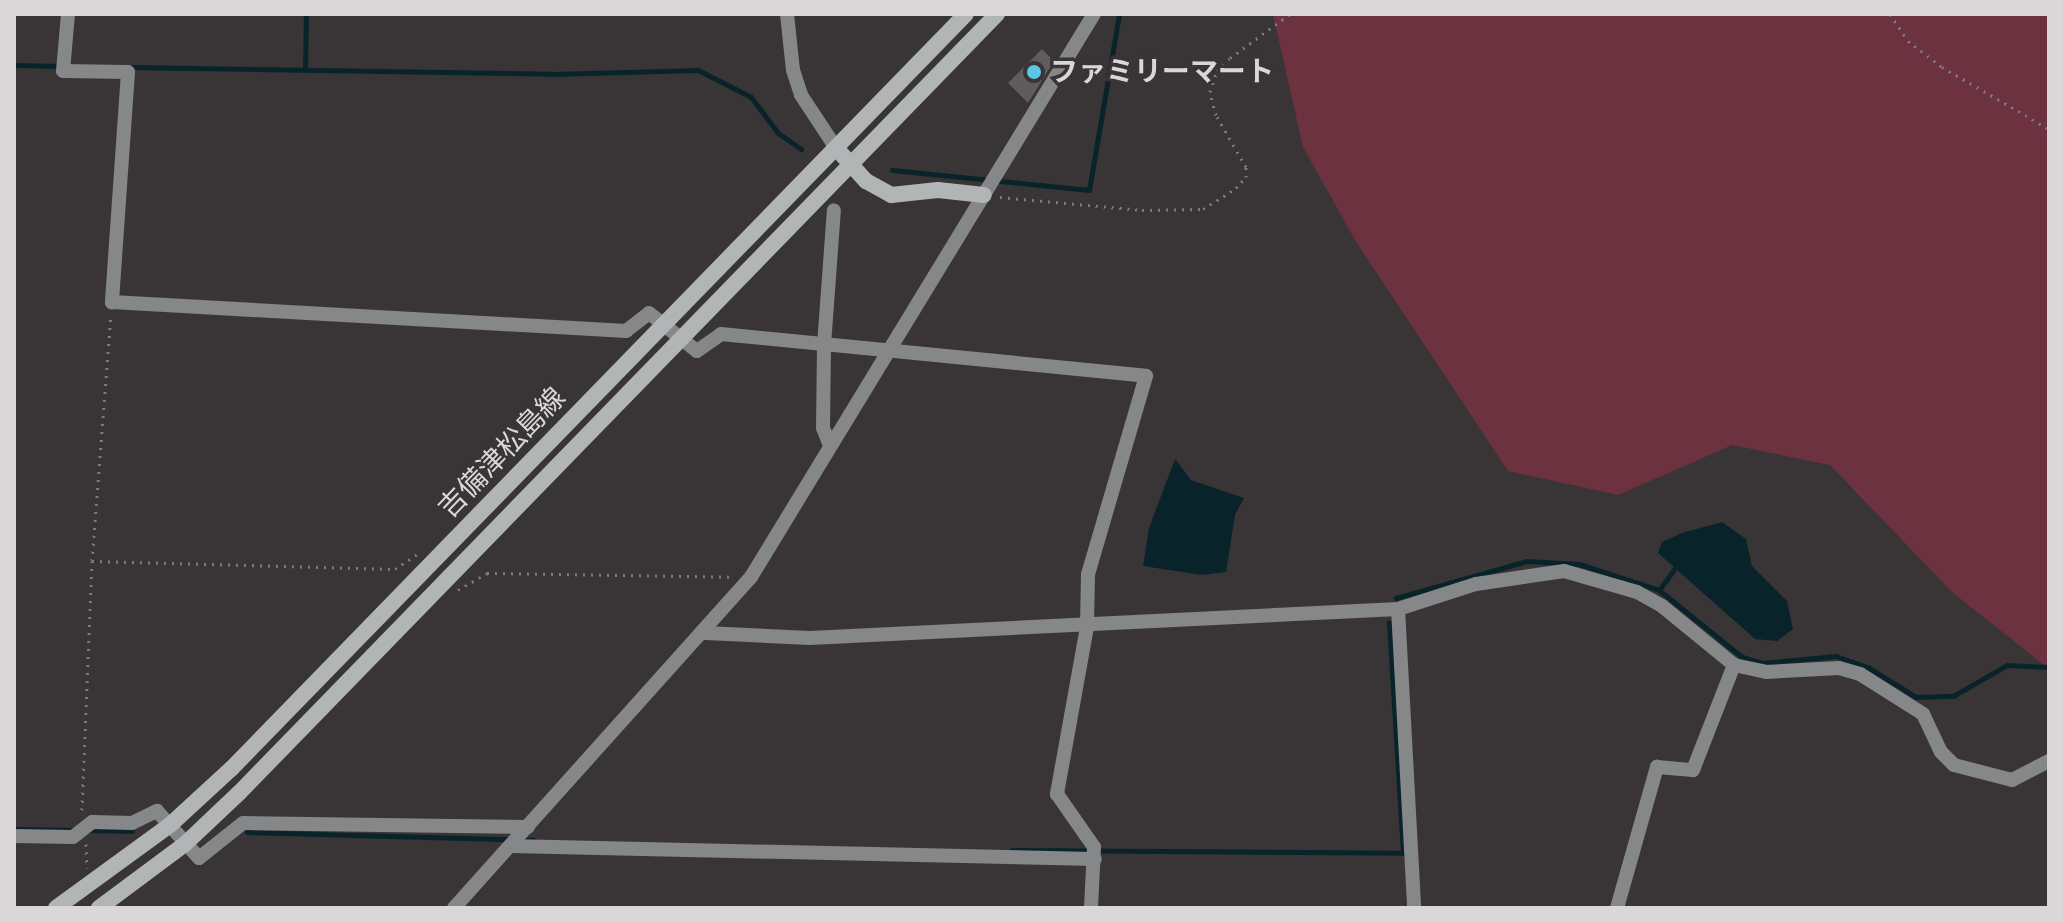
<!DOCTYPE html>
<html>
<head>
<meta charset="utf-8">
<style>
  body { margin:0 }
  #map { position:relative; width:2063px; height:922px; overflow:hidden; background:#393536; font-family:"DM Sans","Noto Sans JP",sans-serif }
  div>[style] { position:absolute }
  .green>* { inset:0; background:#6c323f }
  .water>* { inset:0; background:#09232a }
  .stream>* { height:5px; margin:-2.5px; padding:0 2.5px; transform-origin:2.5px; border-radius:2.5px; background:#09232a }
  .building>* { inset:0; background:#605c5c }
  .path>* { height:3px; margin-top:-1.5px; transform-origin:0; background:repeating-linear-gradient(90deg,#7d7a7a 0 2px,transparent 0 8px) }
  .street>* { height:14px; margin:-7px; padding:0 7px; transform-origin:7px; border-radius:7px; background:#858788 }
  .secondary>* { height:16px; margin:-8px; padding:0 8px; transform-origin:8px; border-radius:8px; background:#b1b5b6 }
  .dots>* { width:22px; height:22px; translate:-50% -50%; box-sizing:border-box; border:4px solid #393536; border-radius:50% }
  span { translate:-50% -50%; white-space:nowrap; text-align:center; line-height:1.15; -webkit-text-stroke:7px #393536; paint-order:stroke }
  .poi-label { font-size:28px; color:#d9d7d7; font-weight:700 }
  .left { translate:0 -50%; text-align:left }
  .street-label { font-size:28px; color:#d9d7d7 }
  .frame { position:absolute; inset:0; border:16px solid #d9d7d7; pointer-events:none }
</style>
</head>
<body>
<div id="map">
  <div class="green">
    <div style="clip-path:polygon(1273px 14px,2049px 14px,2049px 669px,1952px 592px,1830px 465px,1732px 445px,1618px 495px,1508px 471px,1355px 240px,1303px 147px)"></div>
  </div>
  <div class="water">
    <div style="clip-path:polygon(1175px 459px,1191px 480px,1244px 498px,1235px 515px,1226px 572px,1202px 575px,1143px 566px,1149px 528px)"></div>
    <div style="clip-path:polygon(1722px 522px,1746px 539px,1752px 566px,1787px 601px,1793px 629px,1777px 641px,1755px 639px,1658px 553px,1662px 542px,1682px 533px)"></div>
  </div>
  <div class="stream">
    <div style="left:14px;top:65px;width:47px;rotate:1.2deg"></div>
    <div style="left:127px;top:67px;width:425px;rotate:0.9deg"></div>
    <div style="left:552px;top:74px;width:146px;rotate:-1.6deg"></div>
    <div style="left:698px;top:70px;width:59px;rotate:27deg"></div>
    <div style="left:751px;top:97px;width:45px;rotate:53.1deg"></div>
    <div style="left:778px;top:133px;width:28px;rotate:35deg"></div>
    <div style="left:305px;top:69px;width:55px;rotate:-89deg"></div>
    <div style="left:892px;top:170px;width:198px;rotate:5.8deg"></div>
    <div style="left:1089px;top:190px;width:179px;rotate:-80.3deg"></div>
    <div style="left:1659px;top:590px;width:31px;rotate:-54deg"></div>
    <div style="left:1396px;top:598px;width:136px;rotate:-15.8deg"></div>
    <div style="left:1527px;top:561px;width:52px;rotate:3.3deg"></div>
    <div style="left:1579px;top:564px;width:84px;rotate:18deg"></div>
    <div style="left:1659px;top:590px;width:107px;rotate:38.9deg"></div>
    <div style="left:1742px;top:657px;width:22px;rotate:16deg"></div>
    <div style="left:1763px;top:663px;width:73px;rotate:-5.5deg"></div>
    <div style="left:1836px;top:656px;width:35px;rotate:20deg"></div>
    <div style="left:1869px;top:668px;width:55px;rotate:31.7deg"></div>
    <div style="left:1916px;top:697px;width:37px;rotate:-2deg"></div>
    <div style="left:1953px;top:696px;width:62px;rotate:-29.9deg"></div>
    <div style="left:2007px;top:665px;width:42px;rotate:2.7deg"></div>
    <div style="left:14px;top:829px;width:61px;rotate:0.9deg"></div>
    <div style="left:89px;top:830px;width:43px;rotate:1.3deg"></div>
    <div style="left:247px;top:832px;width:287px;rotate:1.6deg"></div>
    <div style="left:1012px;top:850px;width:391px;rotate:0.4deg"></div>
    <div style="left:1403px;top:853px;width:231px;rotate:-93.5deg"></div>
  </div>
  <div class="building">
    <div style="clip-path:polygon(1042px 49px,1054px 61px,1028px 103px,1008px 83px)"></div>
  </div>
  <div class="path">
    <div style="left:1890px;top:14px;width:32px;rotate:56deg"></div>
    <div style="left:1908px;top:41px;width:43px;rotate:37.4deg"></div>
    <div style="left:1942px;top:67px;width:124px;rotate:30.1deg"></div>
    <div style="left:1000px;top:197px;width:143px;rotate:5.2deg"></div>
    <div style="left:1142px;top:210px;width:61px;rotate:-0.9deg"></div>
    <div style="left:1203px;top:209px;width:39px;rotate:-32deg"></div>
    <div style="left:1236px;top:188px;width:15px;rotate:-48deg"></div>
    <div style="left:1246px;top:177px;width:10px;rotate:-90deg"></div>
    <div style="left:1246px;top:167px;width:60px;rotate:-120deg"></div>
    <div style="left:1216px;top:115px;width:24px;rotate:-105deg"></div>
    <div style="left:1210px;top:92px;width:22px;rotate:-72deg"></div>
    <div style="left:1217px;top:71px;width:18px;rotate:-45deg"></div>
    <div style="left:1230px;top:58px;width:74px;rotate:-36.3deg"></div>
    <div style="left:92px;top:561px;width:303px;rotate:1.5deg"></div>
    <div style="left:395px;top:569px;width:27px;rotate:-34deg"></div>
    <div style="left:458px;top:590px;width:34px;rotate:-30deg"></div>
    <div style="left:487px;top:573px;width:245px;rotate:0.9deg"></div>
    <div style="left:82px;top:810px;width:249px;rotate:-87.7deg"></div>
    <div style="left:92px;top:561px;width:248px;rotate:-85.6deg"></div>
    <div style="left:86px;top:844px;width:24px;rotate:88deg"></div>
  </div>
  <div class="street">
    <div style="left:68px;top:14px;width:57px;rotate:95deg"></div>
    <div style="left:63px;top:71px;width:65px;rotate:0.9deg"></div>
    <div style="left:128px;top:72px;width:231px;rotate:94deg"></div>
    <div style="left:112px;top:302px;width:515px;rotate:3.23deg"></div>
    <div style="left:626px;top:331px;width:29px;rotate:-38deg"></div>
    <div style="left:649px;top:313px;width:61px;rotate:38.4deg"></div>
    <div style="left:697px;top:351px;width:29px;rotate:-35deg"></div>
    <div style="left:721px;top:334px;width:427px;rotate:5.6deg"></div>
    <div style="left:1146px;top:376px;width:206px;rotate:106.3deg"></div>
    <div style="left:1088px;top:574px;width:53px;rotate:91.1deg"></div>
    <div style="left:1087px;top:627px;width:170px;rotate:100.2deg"></div>
    <div style="left:1057px;top:794px;width:65px;rotate:55.1deg"></div>
    <div style="left:1094px;top:847px;width:61px;rotate:92.8deg"></div>
    <div style="left:787px;top:14px;width:56px;rotate:83.9deg"></div>
    <div style="left:793px;top:70px;width:26px;rotate:72deg"></div>
    <div style="left:801px;top:95px;width:64px;rotate:56.6deg"></div>
    <div style="left:830px;top:446px;width:19px;rotate:-111deg"></div>
    <div style="left:823px;top:428px;width:83px;rotate:-89.3deg"></div>
    <div style="left:824px;top:345px;width:135px;rotate:-85.8deg"></div>
    <div style="left:1398px;top:609px;width:299px;rotate:86.9deg"></div>
    <div style="left:705px;top:633px;width:105px;rotate:2.7deg"></div>
    <div style="left:810px;top:638px;width:589px;rotate:-2.82deg"></div>
    <div style="left:1398px;top:609px;width:82px;rotate:-17.8deg"></div>
    <div style="left:1476px;top:584px;width:89px;rotate:-8.4deg"></div>
    <div style="left:1564px;top:571px;width:76px;rotate:16deg"></div>
    <div style="left:1637px;top:592px;width:29px;rotate:29deg"></div>
    <div style="left:1662px;top:606px;width:93px;rotate:39.3deg"></div>
    <div style="left:1734px;top:665px;width:33px;rotate:12deg"></div>
    <div style="left:1766px;top:672px;width:73px;rotate:-3.1deg"></div>
    <div style="left:1839px;top:668px;width:22px;rotate:16deg"></div>
    <div style="left:1860px;top:674px;width:75px;rotate:32.4deg"></div>
    <div style="left:1923px;top:714px;width:42px;rotate:64.7deg"></div>
    <div style="left:1941px;top:752px;width:18px;rotate:45deg"></div>
    <div style="left:1954px;top:765px;width:60px;rotate:14.5deg"></div>
    <div style="left:2012px;top:780px;width:42px;rotate:-27.2deg"></div>
    <div style="left:14px;top:836px;width:59px;rotate:1deg"></div>
    <div style="left:73px;top:837px;width:24px;rotate:-38deg"></div>
    <div style="left:92px;top:822px;width:40px;rotate:1.4deg"></div>
    <div style="left:132px;top:823px;width:28px;rotate:-26deg"></div>
    <div style="left:157px;top:811px;width:63px;rotate:48.2deg"></div>
    <div style="left:199px;top:858px;width:56px;rotate:-38.5deg"></div>
    <div style="left:243px;top:823px;width:285px;rotate:0.8deg"></div>
    <div style="left:510px;top:846px;width:585px;rotate:1.27deg"></div>
    <div style="left:454px;top:908px;width:445px;rotate:-48.1deg"></div>
    <div style="left:751px;top:577px;width:659px;rotate:-58.65deg"></div>
    <div style="left:1617px;top:908px;width:147px;rotate:-74.2deg"></div>
    <div style="left:1657px;top:767px;width:36px;rotate:5deg"></div>
    <div style="left:1693px;top:770px;width:113px;rotate:-68.7deg"></div>
  </div>
  <div class="secondary">
    <div style="left:836px;top:148px;width:45px;rotate:47.7deg"></div>
    <div style="left:866px;top:181px;width:29px;rotate:29deg"></div>
    <div style="left:891px;top:195px;width:47px;rotate:-6.1deg"></div>
    <div style="left:938px;top:190px;width:46px;rotate:6.2deg"></div>
    <div style="left:56px;top:908px;width:141px;rotate:-36.1deg"></div>
    <div style="left:170px;top:825px;width:84px;rotate:-42.6deg"></div>
    <div style="left:232px;top:768px;width:1052px;rotate:-45.77deg"></div>
    <div style="left:99px;top:908px;width:107px;rotate:-36.7deg"></div>
    <div style="left:185px;top:844px;width:74px;rotate:-43.4deg"></div>
    <div style="left:239px;top:793px;width:1087px;rotate:-45.78deg"></div>
  </div>
  <div class="dots">
    <div style="left:1034px;top:72px;background:#5ac8e6"></div>
  </div>
  <div class="poi-label">
    <span class="left" style="left:1050px;top:72px">ファミリーマート</span>
  </div>
  <div class="street-label">
    <span style="left:502px;top:453px;rotate:-46deg">吉備津松島線</span>
  </div>
  <div class="frame"></div>
</div>
</body>
</html>
